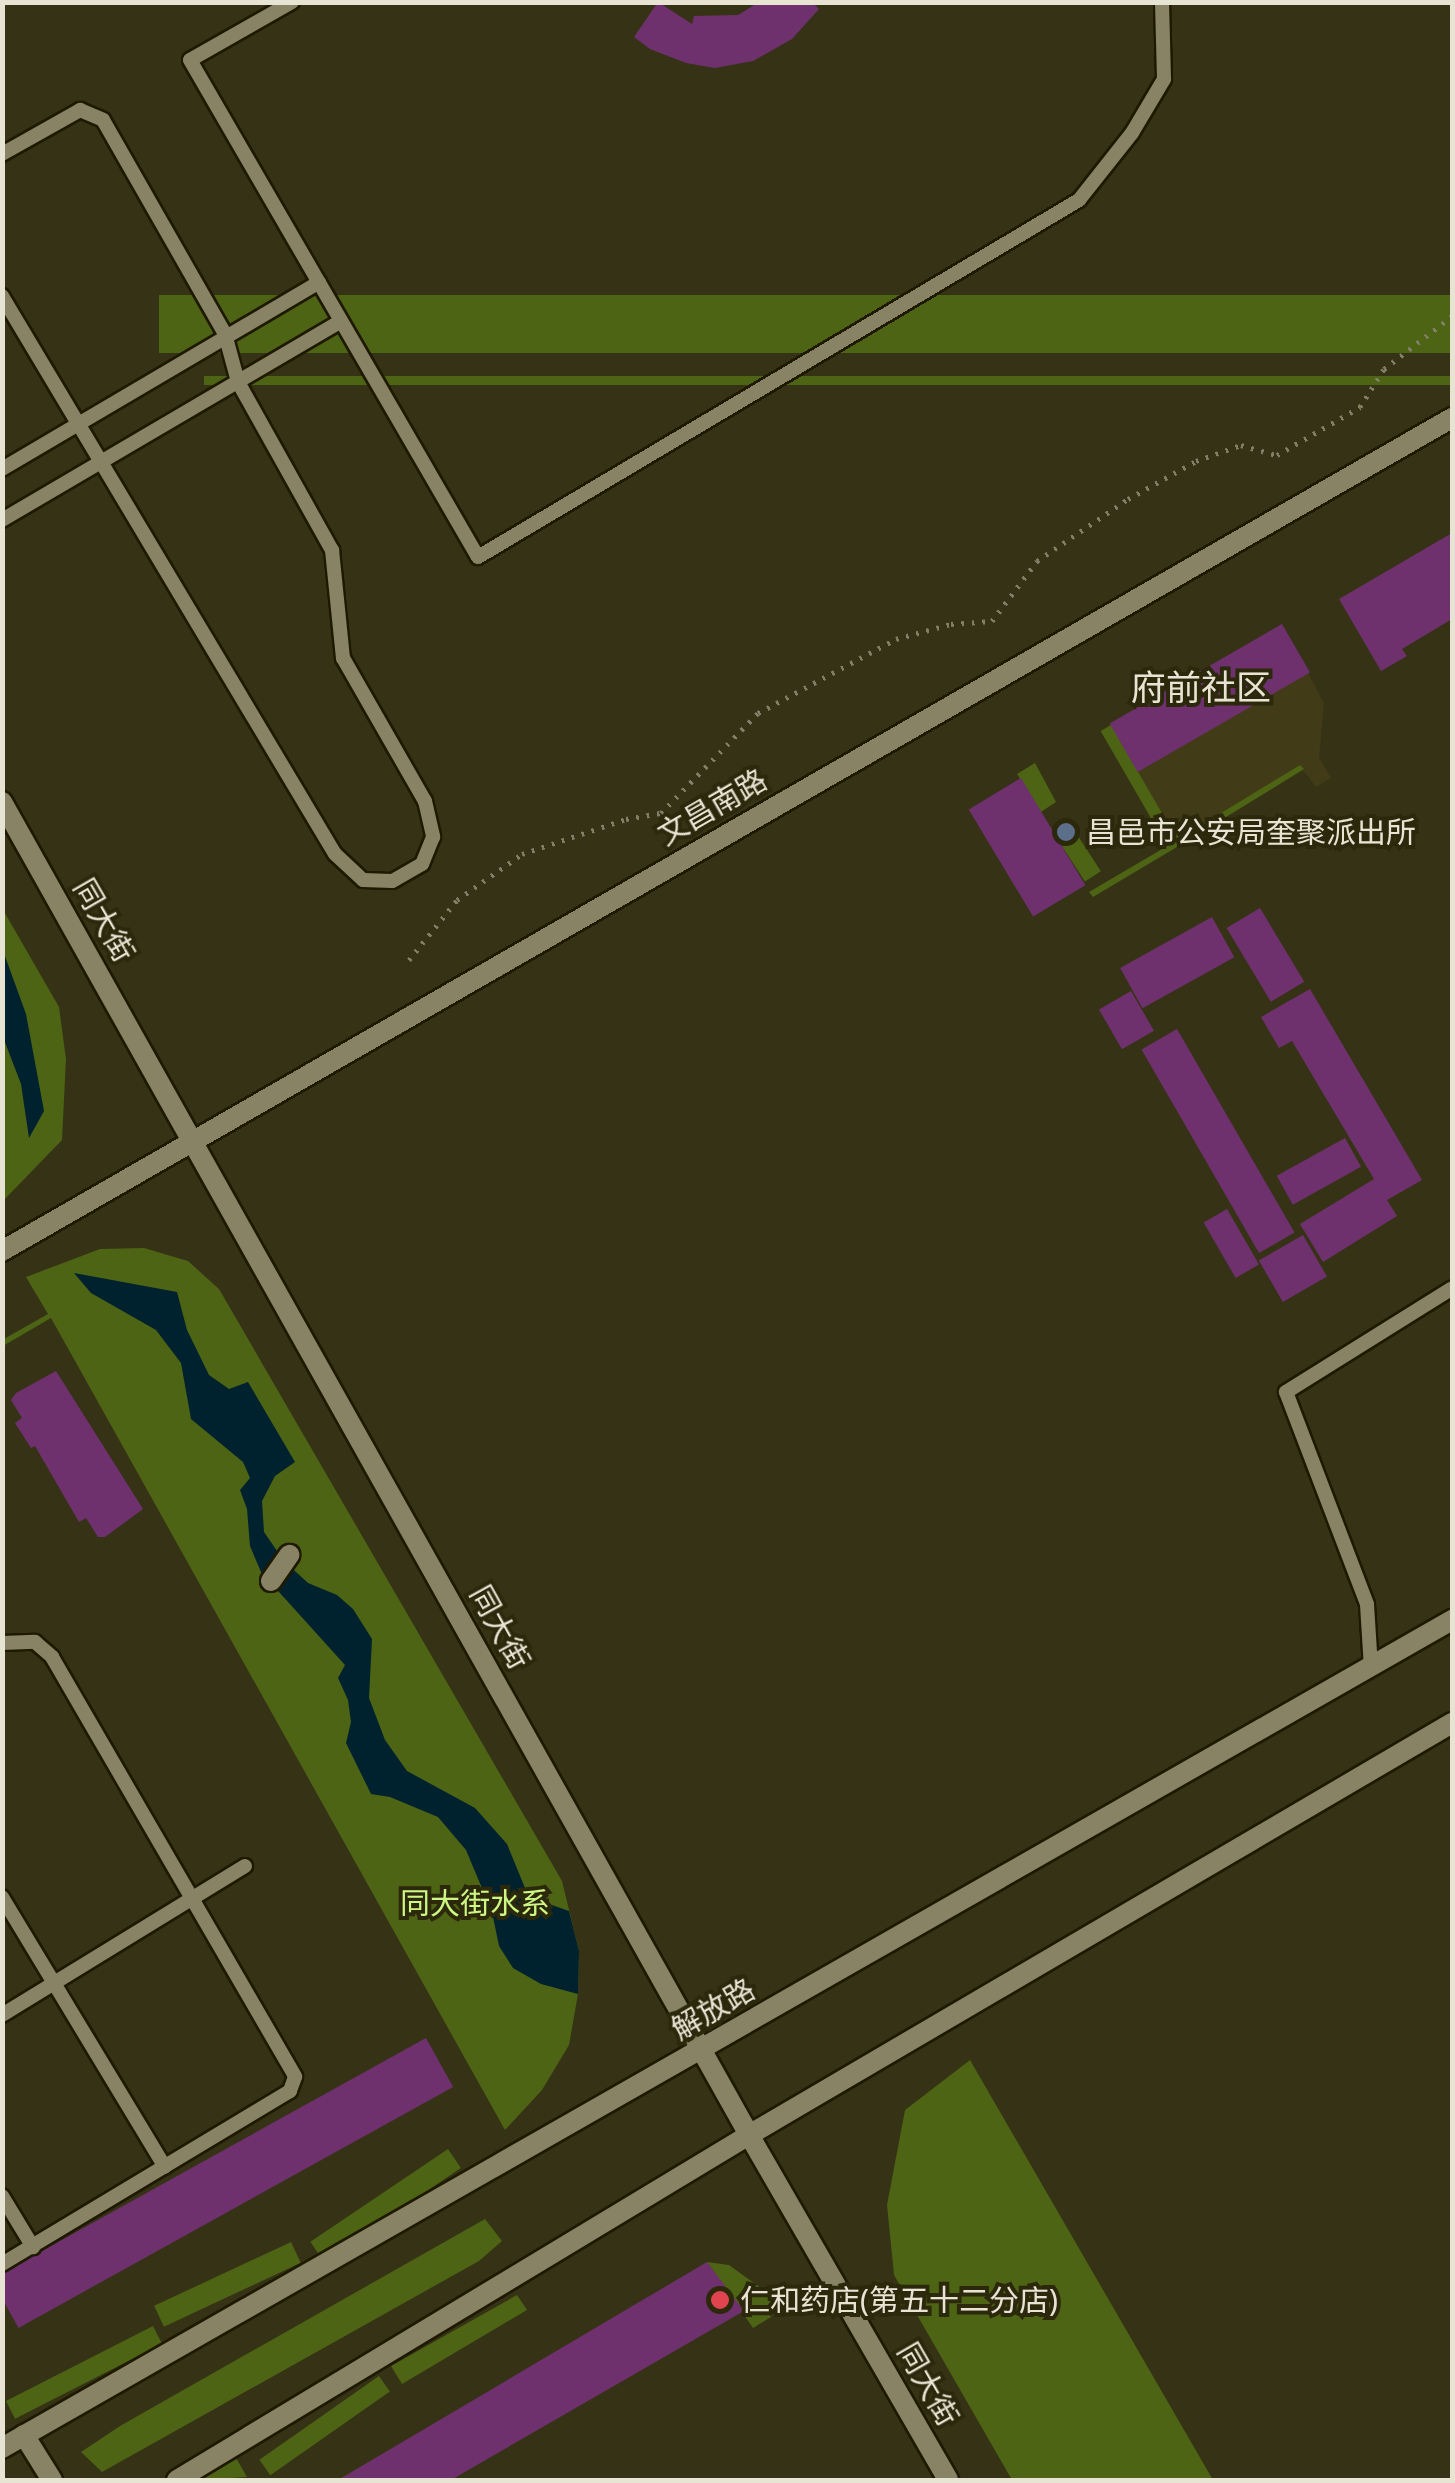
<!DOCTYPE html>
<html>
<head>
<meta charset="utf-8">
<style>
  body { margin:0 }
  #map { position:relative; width:1455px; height:2483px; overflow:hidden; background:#363216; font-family:"Noto Sans","Noto Sans SC",sans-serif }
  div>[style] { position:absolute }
  .built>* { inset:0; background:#413b17 }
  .green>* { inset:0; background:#4c6413; transform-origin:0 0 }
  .water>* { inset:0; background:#00212e }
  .building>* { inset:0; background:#6e316e; transform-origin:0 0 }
  .path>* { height:5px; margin-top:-2.5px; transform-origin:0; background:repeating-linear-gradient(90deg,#827f68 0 2.5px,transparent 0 10.5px) }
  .roads { filter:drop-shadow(2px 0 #1e1900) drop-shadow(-2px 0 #1e1900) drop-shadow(0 2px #1e1900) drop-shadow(0 -2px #1e1900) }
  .service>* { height:14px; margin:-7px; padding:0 7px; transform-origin:7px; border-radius:7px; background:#888365 }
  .pedestrian>* { height:20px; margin:-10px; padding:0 10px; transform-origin:10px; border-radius:10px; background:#888365 }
  .tertiary>* { height:20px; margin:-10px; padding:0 10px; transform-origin:10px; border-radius:10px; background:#888365 }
  .dots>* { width:28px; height:28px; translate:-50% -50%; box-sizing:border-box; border:5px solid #2c280c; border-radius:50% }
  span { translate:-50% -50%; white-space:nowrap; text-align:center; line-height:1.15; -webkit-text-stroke:8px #2c280c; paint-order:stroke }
  .street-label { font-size:30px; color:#e7e4d4 }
  .poi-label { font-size:30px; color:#e7e4d4 }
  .left { translate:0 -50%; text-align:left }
  .park-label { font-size:30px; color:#cdf683 }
  .quarter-label { font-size:35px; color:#e7e4d4 }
  .frame { position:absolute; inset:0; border:5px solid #e7e4d4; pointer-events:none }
</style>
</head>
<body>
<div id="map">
  <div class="built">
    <div style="clip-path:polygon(1282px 624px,1324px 703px,1319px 758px,1331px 778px,1316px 787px,1303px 770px,1177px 847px,1105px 728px)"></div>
  </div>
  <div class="green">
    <div style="left:1452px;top:295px;width:58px;height:1293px;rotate:90deg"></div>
    <div style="left:1452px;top:376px;width:9px;height:1248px;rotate:90deg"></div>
    <div style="left:1111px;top:725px;width:104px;height:12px;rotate:60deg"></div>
    <div style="clip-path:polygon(1035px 763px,1056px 802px,1041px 812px,1017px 774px)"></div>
    <div style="clip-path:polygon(1300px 765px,1304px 769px,1177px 847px,1093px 897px,1089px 892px,1169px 845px,1163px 834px,1173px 829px,1180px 838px)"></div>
    <div style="left:1078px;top:836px;width:42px;height:19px;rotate:57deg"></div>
    <div style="clip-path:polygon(2px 908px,59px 1007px,66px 1059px,62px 1140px,3px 1201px)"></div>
    <div style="clip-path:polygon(144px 1248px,188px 1261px,219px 1289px,562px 1881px,579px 1951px,578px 1994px,569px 2045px,542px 2090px,505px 2130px,51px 1318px,3px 1346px,2px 1340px,48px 1314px,26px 1277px,100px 1249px)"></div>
    <div style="clip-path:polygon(970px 2060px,1213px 2480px,1012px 2480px,894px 2275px,887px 2205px,905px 2110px)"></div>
    <div style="left:448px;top:2149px;width:23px;height:166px;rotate:56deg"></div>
    <div style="clip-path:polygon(485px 2219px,502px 2241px,479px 2261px,102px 2472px,81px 2452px,120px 2426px)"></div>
    <div style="left:291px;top:2242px;width:23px;height:151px;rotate:65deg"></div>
    <div style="clip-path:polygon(707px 2262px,729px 2265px,787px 2307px,753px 2328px)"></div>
    <div style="clip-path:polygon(517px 2295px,527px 2310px,402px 2384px,391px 2366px)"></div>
    <div style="left:153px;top:2326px;width:20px;height:165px;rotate:63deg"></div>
    <div style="left:379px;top:2376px;width:19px;height:146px;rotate:55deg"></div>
    <div style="clip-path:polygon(236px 2458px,247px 2477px,199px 2480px)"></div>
  </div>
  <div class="water">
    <div style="clip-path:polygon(2px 948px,26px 1014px,44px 1111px,29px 1138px,21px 1084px,3px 1037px)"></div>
    <div style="clip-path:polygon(74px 1273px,177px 1292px,187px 1330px,209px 1375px,229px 1389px,248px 1382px,295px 1462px,275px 1476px,262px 1501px,264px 1532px,284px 1561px,308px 1583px,337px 1595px,353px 1609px,372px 1639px,369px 1698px,385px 1740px,407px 1771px,475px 1808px,507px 1844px,525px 1888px,546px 1903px,569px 1911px,579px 1951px,578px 1994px,541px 1984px,513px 1968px,499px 1946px,492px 1912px,466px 1850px,438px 1817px,390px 1797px,371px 1794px,346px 1743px,351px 1722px,348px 1700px,338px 1678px,345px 1665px,261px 1572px,250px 1546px,247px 1509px,240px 1490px,250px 1478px,243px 1462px,191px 1419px,181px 1363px,156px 1330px,91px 1293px)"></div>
  </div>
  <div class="building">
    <div style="clip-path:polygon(658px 2px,692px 24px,694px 16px,738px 15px,759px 2px,812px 2px,819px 9px,792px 39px,753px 61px,715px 68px,686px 63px,650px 49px,634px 37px)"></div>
    <div style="clip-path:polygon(1452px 533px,1452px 619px,1402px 649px,1407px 656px,1381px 671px,1339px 599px)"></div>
    <div style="left:1282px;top:624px;width:56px;height:199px;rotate:60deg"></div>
    <div style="left:1021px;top:778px;width:125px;height:61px;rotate:59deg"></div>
    <div style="left:1260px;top:908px;width:86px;height:39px;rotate:59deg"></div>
    <div style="left:1212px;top:917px;width:46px;height:105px;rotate:61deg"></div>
    <div style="clip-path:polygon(1310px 989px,1422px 1180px,1387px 1200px,1397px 1216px,1323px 1262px,1300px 1224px,1374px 1179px,1292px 1041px,1279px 1048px,1261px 1017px)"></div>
    <div style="left:1131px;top:991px;width:46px;height:37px;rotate:60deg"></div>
    <div style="left:1177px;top:1029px;width:235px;height:41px;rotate:60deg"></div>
    <div style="left:1345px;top:1138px;width:33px;height:78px;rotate:61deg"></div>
    <div style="left:1227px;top:1209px;width:64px;height:27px;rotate:60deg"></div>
    <div style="left:1303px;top:1235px;width:48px;height:51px;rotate:60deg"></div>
    <div style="clip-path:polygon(56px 1371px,143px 1509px,105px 1537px,98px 1537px,86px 1518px,79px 1522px,35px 1446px,31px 1448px,15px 1423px,22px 1418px,11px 1400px,16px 1393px)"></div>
    <div style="left:426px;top:2038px;width:56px;height:497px;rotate:61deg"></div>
    <div style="clip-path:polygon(707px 2262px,744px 2311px,451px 2480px,338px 2480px)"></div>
  </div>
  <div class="path">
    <div style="left:409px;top:960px;width:77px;rotate:-51.3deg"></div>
    <div style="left:457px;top:900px;width:80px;rotate:-35.3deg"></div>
    <div style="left:522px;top:854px;width:110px;rotate:-18.6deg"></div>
    <div style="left:626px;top:819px;width:36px;rotate:-10deg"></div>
    <div style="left:661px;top:813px;width:139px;rotate:-45.9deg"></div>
    <div style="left:758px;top:713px;width:157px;rotate:-28.2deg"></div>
    <div style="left:896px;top:639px;width:57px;rotate:-15.3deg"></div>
    <div style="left:951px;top:624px;width:41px;rotate:-4.2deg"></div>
    <div style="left:992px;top:621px;width:75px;rotate:-53.1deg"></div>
    <div style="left:1037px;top:561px;width:110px;rotate:-34.3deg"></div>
    <div style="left:1128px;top:499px;width:78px;rotate:-29.2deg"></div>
    <div style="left:1196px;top:461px;width:48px;rotate:-19.6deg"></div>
    <div style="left:1241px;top:445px;width:37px;rotate:16deg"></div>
    <div style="left:1277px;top:455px;width:96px;rotate:-30deg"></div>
    <div style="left:1360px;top:407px;width:45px;rotate:-57.7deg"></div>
    <div style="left:1384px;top:369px;width:86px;rotate:-37.9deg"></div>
  </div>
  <div class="roads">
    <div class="service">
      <div style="left:292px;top:2px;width:117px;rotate:150.4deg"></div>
      <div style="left:190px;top:60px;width:574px;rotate:59.91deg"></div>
      <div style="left:478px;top:557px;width:699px;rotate:-30.71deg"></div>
      <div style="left:1079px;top:200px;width:85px;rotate:-51.7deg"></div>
      <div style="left:1132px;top:133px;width:63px;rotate:-59.3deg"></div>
      <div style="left:1164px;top:79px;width:77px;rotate:-91.5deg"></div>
      <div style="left:2px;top:154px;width:90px;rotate:-29.4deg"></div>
      <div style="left:80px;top:110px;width:25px;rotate:23deg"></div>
      <div style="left:103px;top:120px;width:246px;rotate:60.3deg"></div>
      <div style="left:225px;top:334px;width:50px;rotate:74.8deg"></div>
      <div style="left:238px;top:382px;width:193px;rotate:60.8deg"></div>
      <div style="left:332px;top:550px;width:109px;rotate:84.2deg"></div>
      <div style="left:343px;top:658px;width:165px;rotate:60.2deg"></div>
      <div style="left:425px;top:801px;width:37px;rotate:77deg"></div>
      <div style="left:433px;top:837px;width:29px;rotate:112deg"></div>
      <div style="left:422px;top:864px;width:34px;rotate:150deg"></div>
      <div style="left:392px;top:881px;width:29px;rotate:-178deg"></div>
      <div style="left:363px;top:880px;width:38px;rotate:-137deg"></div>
      <div style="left:335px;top:854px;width:650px;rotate:-120.83deg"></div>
      <div style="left:2px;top:469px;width:368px;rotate:-30.5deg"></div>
      <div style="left:2px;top:520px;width:393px;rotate:-30.4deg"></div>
      <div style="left:2px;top:1643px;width:33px;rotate:-2deg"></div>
      <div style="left:35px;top:1642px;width:23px;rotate:41deg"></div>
      <div style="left:52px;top:1657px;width:485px;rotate:59.9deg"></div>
      <div style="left:295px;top:2077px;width:15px;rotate:110deg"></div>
      <div style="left:290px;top:2091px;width:336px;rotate:149deg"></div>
      <div style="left:1371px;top:1668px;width:64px;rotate:-93.6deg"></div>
      <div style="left:1367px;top:1604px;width:227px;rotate:-110.9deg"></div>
      <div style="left:1286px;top:1392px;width:195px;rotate:-32deg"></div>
      <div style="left:2px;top:1897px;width:315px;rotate:58.9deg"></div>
      <div style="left:2px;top:2015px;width:285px;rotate:-31.5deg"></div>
      <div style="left:2px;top:2196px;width:60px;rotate:58.7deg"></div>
    </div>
    <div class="pedestrian">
      <div style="left:271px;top:1581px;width:32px;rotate:-55deg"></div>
    </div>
    <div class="tertiary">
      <div style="left:2px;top:802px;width:1528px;rotate:60.73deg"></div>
      <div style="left:749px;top:2135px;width:398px;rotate:60deg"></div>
      <div style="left:2px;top:1251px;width:1672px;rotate:-29.88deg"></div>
      <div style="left:24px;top:2435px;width:53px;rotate:58.1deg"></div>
      <div style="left:2px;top:2448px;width:1670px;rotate:-29.73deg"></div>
      <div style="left:177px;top:2480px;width:668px;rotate:-31.1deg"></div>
      <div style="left:749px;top:2135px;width:815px;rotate:-30.37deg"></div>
    </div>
  </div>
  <div class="dots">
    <div style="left:1066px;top:832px;background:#5c6f8a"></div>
    <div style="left:720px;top:2300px;background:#e0444e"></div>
  </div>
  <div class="street-label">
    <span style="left:712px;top:807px;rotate:-30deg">文昌南路</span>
    <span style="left:104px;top:920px;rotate:60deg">同大街</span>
    <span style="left:500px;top:1627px;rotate:61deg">同大街</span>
    <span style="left:713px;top:2009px;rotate:-30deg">解放路</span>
    <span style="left:928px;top:2384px;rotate:60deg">同大街</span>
  </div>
  <div class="poi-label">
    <span class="left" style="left:1086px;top:832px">昌邑市公安局奎聚派出所</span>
    <span class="left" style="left:740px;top:2300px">仁和药店(第五十二分店)</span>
  </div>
  <div class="park-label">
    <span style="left:475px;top:1903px">同大街水系</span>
  </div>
  <div class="quarter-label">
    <span style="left:1201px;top:687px">府前社区</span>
  </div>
  <div class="frame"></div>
</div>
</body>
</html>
